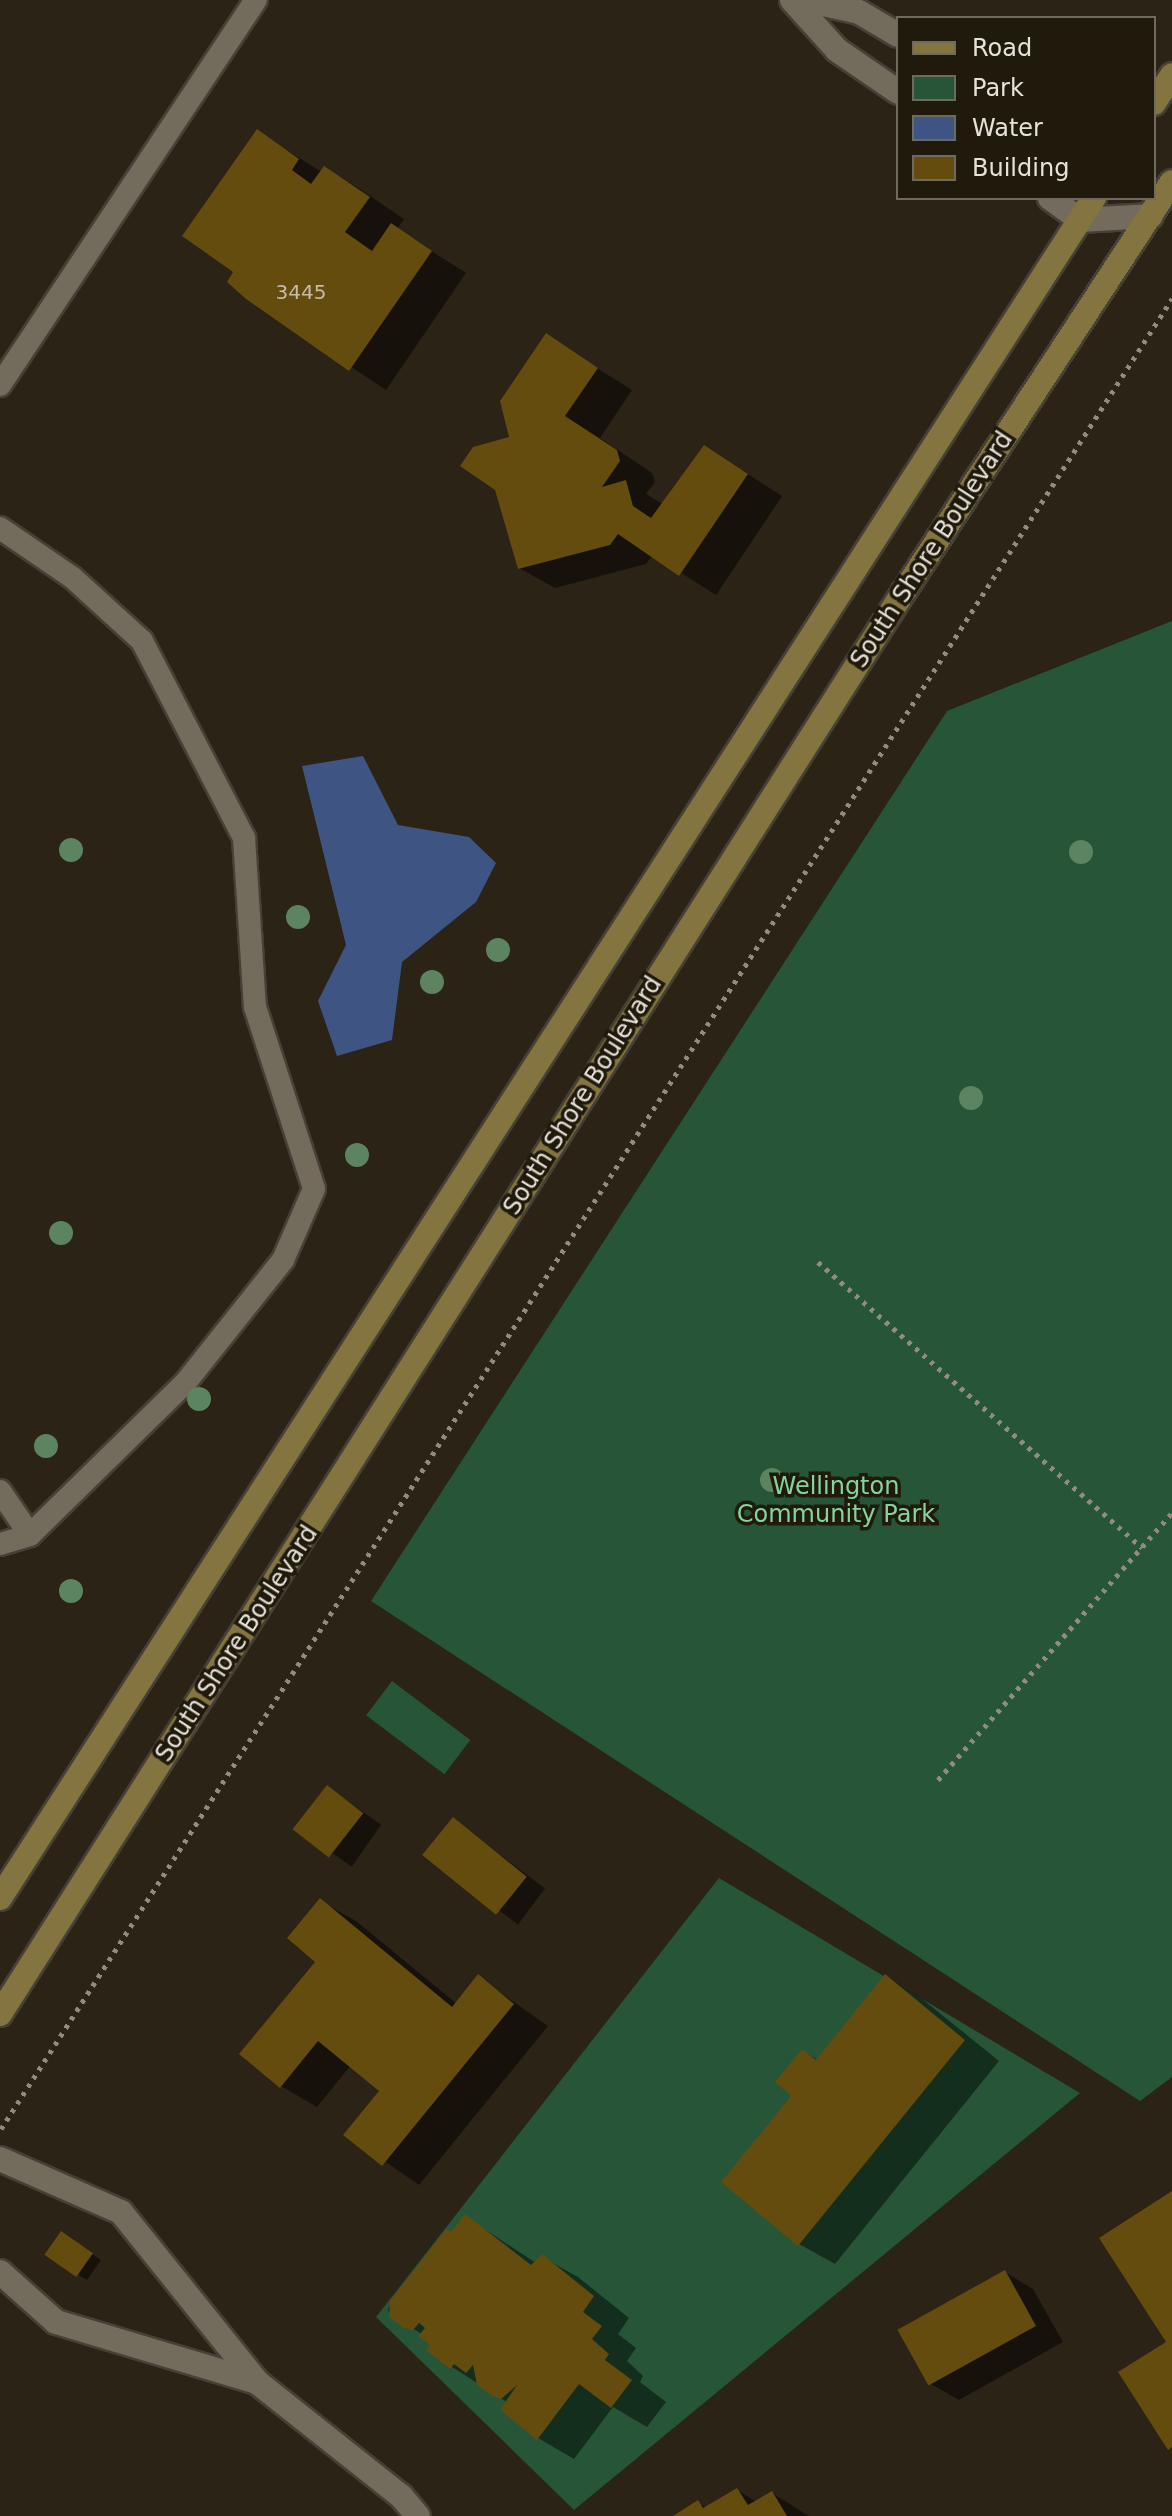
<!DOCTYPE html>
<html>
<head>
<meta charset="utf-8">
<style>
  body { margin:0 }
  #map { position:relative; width:1172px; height:2516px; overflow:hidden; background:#2a2316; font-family:"DejaVu Sans",sans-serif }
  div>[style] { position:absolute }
  .green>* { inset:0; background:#265637; transform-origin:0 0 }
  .water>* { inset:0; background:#3e5583 }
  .shadow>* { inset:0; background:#0007; transform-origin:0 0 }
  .building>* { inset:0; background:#644b0e; transform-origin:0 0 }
  .path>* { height:5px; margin-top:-2.5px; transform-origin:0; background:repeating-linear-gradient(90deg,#918b80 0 4px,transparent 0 10px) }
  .roads { filter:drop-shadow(2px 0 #464036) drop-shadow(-2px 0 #464036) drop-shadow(0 2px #464036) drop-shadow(0 -2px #464036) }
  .lane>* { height:22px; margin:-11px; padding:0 11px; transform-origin:11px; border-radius:11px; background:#736b5c }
  .street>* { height:24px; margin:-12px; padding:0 12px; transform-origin:12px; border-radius:12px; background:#736b5c }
  .secondary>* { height:24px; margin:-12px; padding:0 12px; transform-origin:12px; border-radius:12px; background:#847540 }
  .trees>* { width:24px; height:24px; margin:-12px; border-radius:50%; background:#5c8460 }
  span { translate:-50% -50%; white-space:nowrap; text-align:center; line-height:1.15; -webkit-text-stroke:7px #201a0d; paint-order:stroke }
  .number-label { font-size:20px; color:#c6bca6 }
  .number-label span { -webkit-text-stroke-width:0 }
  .street-label { font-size:24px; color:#e6e2d9 }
  .park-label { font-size:24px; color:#84d49d }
  .legend { position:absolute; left:896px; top:16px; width:260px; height:184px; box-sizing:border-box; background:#201a0d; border:2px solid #6f6a5f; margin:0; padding:10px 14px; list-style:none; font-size:24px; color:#e6e2d9 }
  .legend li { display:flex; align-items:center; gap:16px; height:40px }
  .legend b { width:40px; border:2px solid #6f6a5f }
</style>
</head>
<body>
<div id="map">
  <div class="green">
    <div style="clip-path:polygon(1172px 621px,1172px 2077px,1140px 2101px,371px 1601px,947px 711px)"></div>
    <div style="left:392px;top:1681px;width:98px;height:43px;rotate:37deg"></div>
    <div style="clip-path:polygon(719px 1878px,1080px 2093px,574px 2510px,376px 2317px)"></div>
  </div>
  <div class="water">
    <div style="clip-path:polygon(363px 756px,398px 825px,469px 837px,496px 863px,476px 902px,402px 962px,392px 1040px,337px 1056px,318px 1001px,346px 945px,302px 766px)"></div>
  </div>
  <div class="shadow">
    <div style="clip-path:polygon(257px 132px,322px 172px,325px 168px,360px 189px,404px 219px,397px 229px,466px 273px,386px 390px,247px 298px,236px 272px)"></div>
    <div style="clip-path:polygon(546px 336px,632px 390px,600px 438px,652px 473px,655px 482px,646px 494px,663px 504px,705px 447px,782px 496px,716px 595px,653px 555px,646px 564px,555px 588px,519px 568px,512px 438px)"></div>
    <div style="left:327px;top:1787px;width:66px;height:51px;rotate:35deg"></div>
    <div style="left:454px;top:1820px;width:114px;height:45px;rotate:37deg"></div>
    <div style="clip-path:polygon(320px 1901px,356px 1921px,457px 2004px,478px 1977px,548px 2026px,419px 2185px,346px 2134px,382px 2090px,351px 2065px,317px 2107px,281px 2086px,318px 1962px)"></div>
    <div style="clip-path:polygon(886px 1977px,921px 1998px,999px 2061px,835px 2264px,799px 2244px,794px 2096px,802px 2051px,818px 2060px)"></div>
    <div style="clip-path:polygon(466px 2217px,536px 2263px,542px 2257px,578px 2277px,629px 2318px,618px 2334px,636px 2348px,627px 2361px,643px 2376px,640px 2382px,666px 2402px,647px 2427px,613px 2407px,574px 2459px,538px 2438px,507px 2402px,452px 2367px,429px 2349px,433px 2344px,422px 2334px,390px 2315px,388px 2309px,447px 2231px,452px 2234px)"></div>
    <div style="clip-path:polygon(70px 2239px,101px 2260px,87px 2280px,79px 2275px)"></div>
    <div style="clip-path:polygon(1005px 2272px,1033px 2289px,1063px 2342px,959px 2400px,931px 2384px)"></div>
    <div style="clip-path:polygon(737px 2490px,757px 2502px,772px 2493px,809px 2516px,679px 2516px,698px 2503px,707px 2508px)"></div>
  </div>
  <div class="building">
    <div style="clip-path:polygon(257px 129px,299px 159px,292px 170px,311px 184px,324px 166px,370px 197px,345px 232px,372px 251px,391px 223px,432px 251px,349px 371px,246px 299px,227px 282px,233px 272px,182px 236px)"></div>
    <div style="clip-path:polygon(546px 333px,598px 368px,565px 416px,617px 450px,620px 461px,602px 487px,626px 480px,633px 506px,651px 518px,704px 445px,748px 474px,679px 576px,618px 534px,610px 545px,518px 569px,495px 490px,460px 466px,473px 447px,509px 437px,500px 401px)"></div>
    <div style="left:327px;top:1785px;width:46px;height:56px;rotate:38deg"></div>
    <div style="left:453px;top:1817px;width:95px;height:49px;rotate:39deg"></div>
    <div style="clip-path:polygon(320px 1898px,452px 2007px,478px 1974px,514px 2004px,382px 2166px,343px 2135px,379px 2091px,318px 2041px,280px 2088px,239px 2054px,315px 1962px,287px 1938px)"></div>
    <div style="clip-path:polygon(885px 1974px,965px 2040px,798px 2246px,721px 2182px,791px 2096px,775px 2082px,802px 2049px,816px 2060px)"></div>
    <div style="clip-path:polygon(1172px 2191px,1172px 2447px,1168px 2450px,1118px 2372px,1166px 2342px,1099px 2238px)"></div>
    <div style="clip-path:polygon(465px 2214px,531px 2265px,542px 2254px,594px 2296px,583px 2312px,602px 2326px,592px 2339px,609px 2354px,605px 2360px,632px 2380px,611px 2408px,579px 2384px,537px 2440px,500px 2410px,517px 2385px,501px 2399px,492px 2396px,477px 2385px,473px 2365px,466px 2373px,454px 2364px,450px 2369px,426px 2350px,430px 2345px,418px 2336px,425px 2328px,419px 2323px,413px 2330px,404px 2328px,389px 2317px,390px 2301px,446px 2229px,451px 2232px)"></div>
    <div style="left:61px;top:2231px;width:39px;height:29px;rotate:35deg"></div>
    <div style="left:1005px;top:2270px;width:64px;height:123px;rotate:61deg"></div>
    <div style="clip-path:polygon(737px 2488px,748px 2505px,772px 2491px,787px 2516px,673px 2516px,698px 2500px,703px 2508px)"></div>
  </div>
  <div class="path">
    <div style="left:818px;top:1262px;width:432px;rotate:41.4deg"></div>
    <div style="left:938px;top:1780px;width:355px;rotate:-48.8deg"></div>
    <div style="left:1px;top:2129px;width:2173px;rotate:-57.39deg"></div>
  </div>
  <div class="roads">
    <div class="lane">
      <div style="left:0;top:385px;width:462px;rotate:-56.4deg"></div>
      <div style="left:0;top:528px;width:88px;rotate:34.4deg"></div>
      <div style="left:73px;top:578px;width:93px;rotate:42.4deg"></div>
      <div style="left:142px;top:641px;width:222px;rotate:62.6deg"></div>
      <div style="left:244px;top:838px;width:169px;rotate:86.3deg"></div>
      <div style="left:255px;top:1007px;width:191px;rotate:72deg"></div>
      <div style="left:314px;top:1189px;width:77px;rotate:113.6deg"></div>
      <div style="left:283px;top:1260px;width:157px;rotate:128.5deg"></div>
      <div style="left:185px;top:1383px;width:217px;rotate:135.6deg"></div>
      <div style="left:30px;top:1535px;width:31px;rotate:163deg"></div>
      <div style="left:0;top:1491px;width:53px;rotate:55.7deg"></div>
    </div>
    <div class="street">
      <div style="left:792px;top:0;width:67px;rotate:48deg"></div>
      <div style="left:837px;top:50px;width:74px;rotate:34.5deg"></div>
      <div style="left:805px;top:0;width:55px;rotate:12.5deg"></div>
      <div style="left:859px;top:12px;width:45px;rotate:30.5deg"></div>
      <div style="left:1050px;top:198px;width:37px;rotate:36deg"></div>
      <div style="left:1080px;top:220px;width:71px;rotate:-3.2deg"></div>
      <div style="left:0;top:2159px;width:132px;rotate:23.7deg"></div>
      <div style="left:121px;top:2212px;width:218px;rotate:51.3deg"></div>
      <div style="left:257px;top:2382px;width:184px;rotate:38.4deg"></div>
      <div style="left:401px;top:2496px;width:26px;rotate:50deg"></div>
      <div style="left:0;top:2272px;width:75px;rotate:41.8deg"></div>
      <div style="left:56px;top:2322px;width:210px;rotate:16.6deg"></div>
    </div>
    <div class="secondary">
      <div style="left:1154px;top:103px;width:33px;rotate:-57deg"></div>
      <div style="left:0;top:1898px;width:2022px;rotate:-57.24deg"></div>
      <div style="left:0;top:2014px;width:1676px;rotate:-57.57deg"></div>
      <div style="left:899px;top:599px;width:498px;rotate:-56.8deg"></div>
    </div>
  </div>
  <div class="trees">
    <div style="left:71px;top:850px"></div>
    <div style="left:1081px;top:852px"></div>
    <div style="left:298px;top:917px"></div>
    <div style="left:498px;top:950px"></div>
    <div style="left:432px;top:982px"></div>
    <div style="left:971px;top:1098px"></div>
    <div style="left:357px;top:1155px"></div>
    <div style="left:61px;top:1233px"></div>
    <div style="left:199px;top:1399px"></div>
    <div style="left:46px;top:1446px"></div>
    <div style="left:772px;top:1480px"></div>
    <div style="left:71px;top:1591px"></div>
  </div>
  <div class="number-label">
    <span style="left:301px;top:292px">3445</span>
  </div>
  <div class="street-label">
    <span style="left:932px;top:550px;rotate:-57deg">South Shore Boulevard</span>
    <span style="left:583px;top:1096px;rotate:-58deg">South Shore Boulevard</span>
    <span style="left:237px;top:1644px;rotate:-57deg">South Shore Boulevard</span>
  </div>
  <div class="park-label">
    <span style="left:836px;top:1501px">Wellington<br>Community Park</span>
  </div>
  <ul class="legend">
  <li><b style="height:10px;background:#847540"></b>Road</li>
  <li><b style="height:22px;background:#265637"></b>Park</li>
  <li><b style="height:22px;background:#3e5583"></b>Water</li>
  <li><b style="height:22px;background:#644b0e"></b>Building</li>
  </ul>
</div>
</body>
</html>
